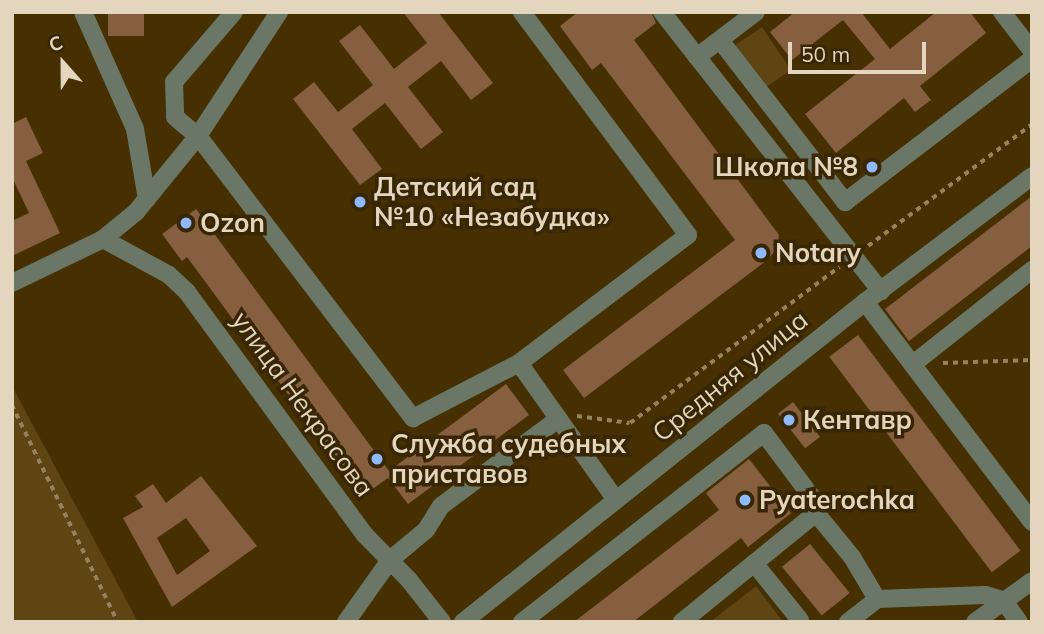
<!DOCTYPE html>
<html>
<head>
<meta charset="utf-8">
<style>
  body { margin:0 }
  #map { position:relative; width:1044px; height:634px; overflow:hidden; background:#462f00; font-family:Mulish,sans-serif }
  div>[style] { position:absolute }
  .green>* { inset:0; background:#5f4514; transform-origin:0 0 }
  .building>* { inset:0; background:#865f40; transform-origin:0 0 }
  .path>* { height:3.5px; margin-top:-1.75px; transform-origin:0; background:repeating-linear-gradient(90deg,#958360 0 5px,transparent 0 10px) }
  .minor>* { height:18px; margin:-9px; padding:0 9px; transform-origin:9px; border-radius:9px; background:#6a7766 }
  .dots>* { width:19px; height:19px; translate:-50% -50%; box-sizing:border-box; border:4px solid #382604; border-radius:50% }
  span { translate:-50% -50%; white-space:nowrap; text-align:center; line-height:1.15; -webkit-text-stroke:7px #382604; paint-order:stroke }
  .poi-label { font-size:26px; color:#e3d5be; font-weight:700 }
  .right { translate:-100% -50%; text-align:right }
  .left { translate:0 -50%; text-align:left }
  .street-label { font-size:26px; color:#e3d5be }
  .frame { position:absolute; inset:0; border:14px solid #e3d5be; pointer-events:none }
  .north { position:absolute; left:28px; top:28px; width:70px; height:70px; -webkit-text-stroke:5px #382604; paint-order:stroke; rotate:339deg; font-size:19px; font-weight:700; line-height:28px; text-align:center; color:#e3d5be }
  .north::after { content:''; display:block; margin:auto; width:24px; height:32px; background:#e3d5be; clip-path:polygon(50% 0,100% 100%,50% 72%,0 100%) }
  .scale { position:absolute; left:788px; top:42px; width:138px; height:32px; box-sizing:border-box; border:4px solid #e3d5be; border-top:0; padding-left:9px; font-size:21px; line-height:24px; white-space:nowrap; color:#e3d5be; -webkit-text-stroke:5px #382604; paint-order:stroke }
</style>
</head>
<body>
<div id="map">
  <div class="green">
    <div style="left:762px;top:27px;width:52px;height:39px;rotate:56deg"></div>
    <div style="clip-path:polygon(12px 386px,138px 622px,12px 622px)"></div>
    <div style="clip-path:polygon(756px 586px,783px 622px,710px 622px)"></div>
  </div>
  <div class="building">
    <div style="left:108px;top:12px;width:36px;height:24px"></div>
    <div style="clip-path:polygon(403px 12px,438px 12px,493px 83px,471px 100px,441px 61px,408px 87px,443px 132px,421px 149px,385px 103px,352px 129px,382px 169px,360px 185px,293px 99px,314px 82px,338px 112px,373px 85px,339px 41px,360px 25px,394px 69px,427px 43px)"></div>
    <div style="clip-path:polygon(578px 12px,651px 12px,656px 23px,634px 40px,779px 235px,777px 249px,766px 261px,584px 398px,563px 370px,735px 240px,601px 63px,592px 70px,560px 26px)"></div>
    <div style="clip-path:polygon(795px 12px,861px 12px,890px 49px,936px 12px,970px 12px,986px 33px,920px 86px,931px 100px,915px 112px,904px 98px,836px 153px,805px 114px,875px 59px,843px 20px,792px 60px,770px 32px)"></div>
    <div style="clip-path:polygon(26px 117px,43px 153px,26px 161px,60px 233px,12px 256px,12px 221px,29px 213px,12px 177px,12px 124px)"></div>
    <div style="clip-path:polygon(1032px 196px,1032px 246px,909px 341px,885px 309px)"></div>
    <div style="clip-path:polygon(196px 209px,389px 471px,506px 384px,529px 415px,408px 504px,388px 478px,363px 496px,187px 257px,182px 261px,162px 234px)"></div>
    <div style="left:858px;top:335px;width:270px;height:36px;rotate:53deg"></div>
    <div style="left:793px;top:402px;width:44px;height:19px;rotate:52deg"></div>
    <div style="clip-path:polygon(749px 459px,791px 513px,748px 547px,741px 538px,633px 622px,574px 622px,719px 510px,706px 493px)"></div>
    <div style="clip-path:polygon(evenodd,201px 476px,257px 546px,172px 607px,123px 518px,143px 507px,135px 496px,153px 484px,166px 503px,201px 476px,186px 518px,210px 551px,177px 575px,157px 538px,186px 518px)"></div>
    <div style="left:810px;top:544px;width:63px;height:36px;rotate:51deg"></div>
  </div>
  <div class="path">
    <div style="left:868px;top:246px;width:204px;rotate:-36.6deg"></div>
    <div style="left:943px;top:363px;width:89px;rotate:-1.9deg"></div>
    <div style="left:12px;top:405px;width:242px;rotate:64deg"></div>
    <div style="left:577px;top:416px;width:53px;rotate:7.5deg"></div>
    <div style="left:630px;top:423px;width:261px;rotate:-36.7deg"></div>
  </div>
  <div class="minor">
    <div style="left:83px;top:12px;width:128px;rotate:66deg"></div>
    <div style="left:135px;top:129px;width:71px;rotate:80.3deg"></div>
    <div style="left:234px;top:12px;width:92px;rotate:130.6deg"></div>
    <div style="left:174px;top:82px;width:35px;rotate:88deg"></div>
    <div style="left:175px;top:117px;width:30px;rotate:40deg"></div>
    <div style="left:198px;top:136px;width:355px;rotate:52.7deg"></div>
    <div style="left:413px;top:418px;width:119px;rotate:-27.4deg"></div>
    <div style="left:519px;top:363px;width:212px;rotate:-37.1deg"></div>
    <div style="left:688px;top:235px;width:278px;rotate:-126.7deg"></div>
    <div style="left:662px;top:12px;width:355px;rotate:51.9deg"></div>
    <div style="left:1002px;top:12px;width:49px;rotate:52.4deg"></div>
    <div style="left:720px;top:40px;width:205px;rotate:52.3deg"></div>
    <div style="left:845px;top:202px;width:235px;rotate:-37.4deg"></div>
    <div style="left:697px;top:57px;width:74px;rotate:-37.3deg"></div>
    <div style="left:103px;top:239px;width:75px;rotate:28.6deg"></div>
    <div style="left:169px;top:275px;width:25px;rotate:43deg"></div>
    <div style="left:187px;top:292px;width:301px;rotate:53.8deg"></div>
    <div style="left:365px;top:535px;width:63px;rotate:45.6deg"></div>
    <div style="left:409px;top:580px;width:53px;rotate:51.8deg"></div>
    <div style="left:12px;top:283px;width:101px;rotate:-25.8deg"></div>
    <div style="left:103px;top:239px;width:43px;rotate:-39.3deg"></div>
    <div style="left:136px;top:212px;width:98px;rotate:-50.8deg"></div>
    <div style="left:198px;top:136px;width:148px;rotate:-56.8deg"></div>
    <div style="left:865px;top:302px;width:276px;rotate:52.8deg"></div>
    <div style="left:519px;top:363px;width:168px;rotate:54.7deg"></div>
    <div style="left:913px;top:364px;width:152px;rotate:-38.3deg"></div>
    <div style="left:816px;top:513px;width:57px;rotate:50.7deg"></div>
    <div style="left:852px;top:557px;width:49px;rotate:59.2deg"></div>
    <div style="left:754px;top:563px;width:73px;rotate:51.1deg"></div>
    <div style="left:346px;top:622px;width:76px;rotate:-54.6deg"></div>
    <div style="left:390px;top:560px;width:47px;rotate:-39.8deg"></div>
    <div style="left:426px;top:530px;width:28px;rotate:-58deg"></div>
    <div style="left:441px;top:506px;width:146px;rotate:-36.6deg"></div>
    <div style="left:463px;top:622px;width:514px;rotate:-38.52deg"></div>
    <div style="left:865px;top:302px;width:209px;rotate:-37deg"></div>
    <div style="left:522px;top:622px;width:307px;rotate:-38deg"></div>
    <div style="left:764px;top:433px;width:79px;rotate:53.3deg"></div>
    <div style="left:811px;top:496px;width:18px;rotate:74deg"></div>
    <div style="left:816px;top:513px;width:173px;rotate:140.9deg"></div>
    <div style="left:848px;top:622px;width:37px;rotate:-38deg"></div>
    <div style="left:877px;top:599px;width:108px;rotate:-2.1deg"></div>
    <div style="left:985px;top:595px;width:19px;rotate:16deg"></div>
    <div style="left:1003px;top:600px;width:27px;rotate:54deg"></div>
    <div style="left:975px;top:622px;width:70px;rotate:-35.7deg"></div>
  </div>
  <div class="dots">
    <div style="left:872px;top:167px;background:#8eb9fd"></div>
    <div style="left:360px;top:202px;background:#8eb9fd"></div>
    <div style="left:186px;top:223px;background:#8eb9fd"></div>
    <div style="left:761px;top:253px;background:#8eb9fd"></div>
    <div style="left:789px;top:420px;background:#8eb9fd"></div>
    <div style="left:377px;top:459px;background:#8eb9fd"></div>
    <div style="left:745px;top:500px;background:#8eb9fd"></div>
  </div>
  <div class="poi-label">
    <span class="right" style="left:858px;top:167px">Школа №8</span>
    <span class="left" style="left:374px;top:202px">Детский сад<br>№10 «Незабудка»</span>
    <span class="left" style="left:200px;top:223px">Ozon</span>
    <span class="left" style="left:775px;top:253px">Notary</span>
    <span class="left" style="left:803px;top:420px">Кентавр</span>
    <span class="left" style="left:391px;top:459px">Служба судебных<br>приставов</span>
    <span class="left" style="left:759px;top:500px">Pyaterochka</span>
  </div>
  <div class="street-label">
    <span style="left:730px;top:376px;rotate:-39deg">Средняя улица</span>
    <span style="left:303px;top:404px;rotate:54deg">улица Некрасова</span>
  </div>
  <div class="frame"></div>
  <div class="north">С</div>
  <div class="scale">50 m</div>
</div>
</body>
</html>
